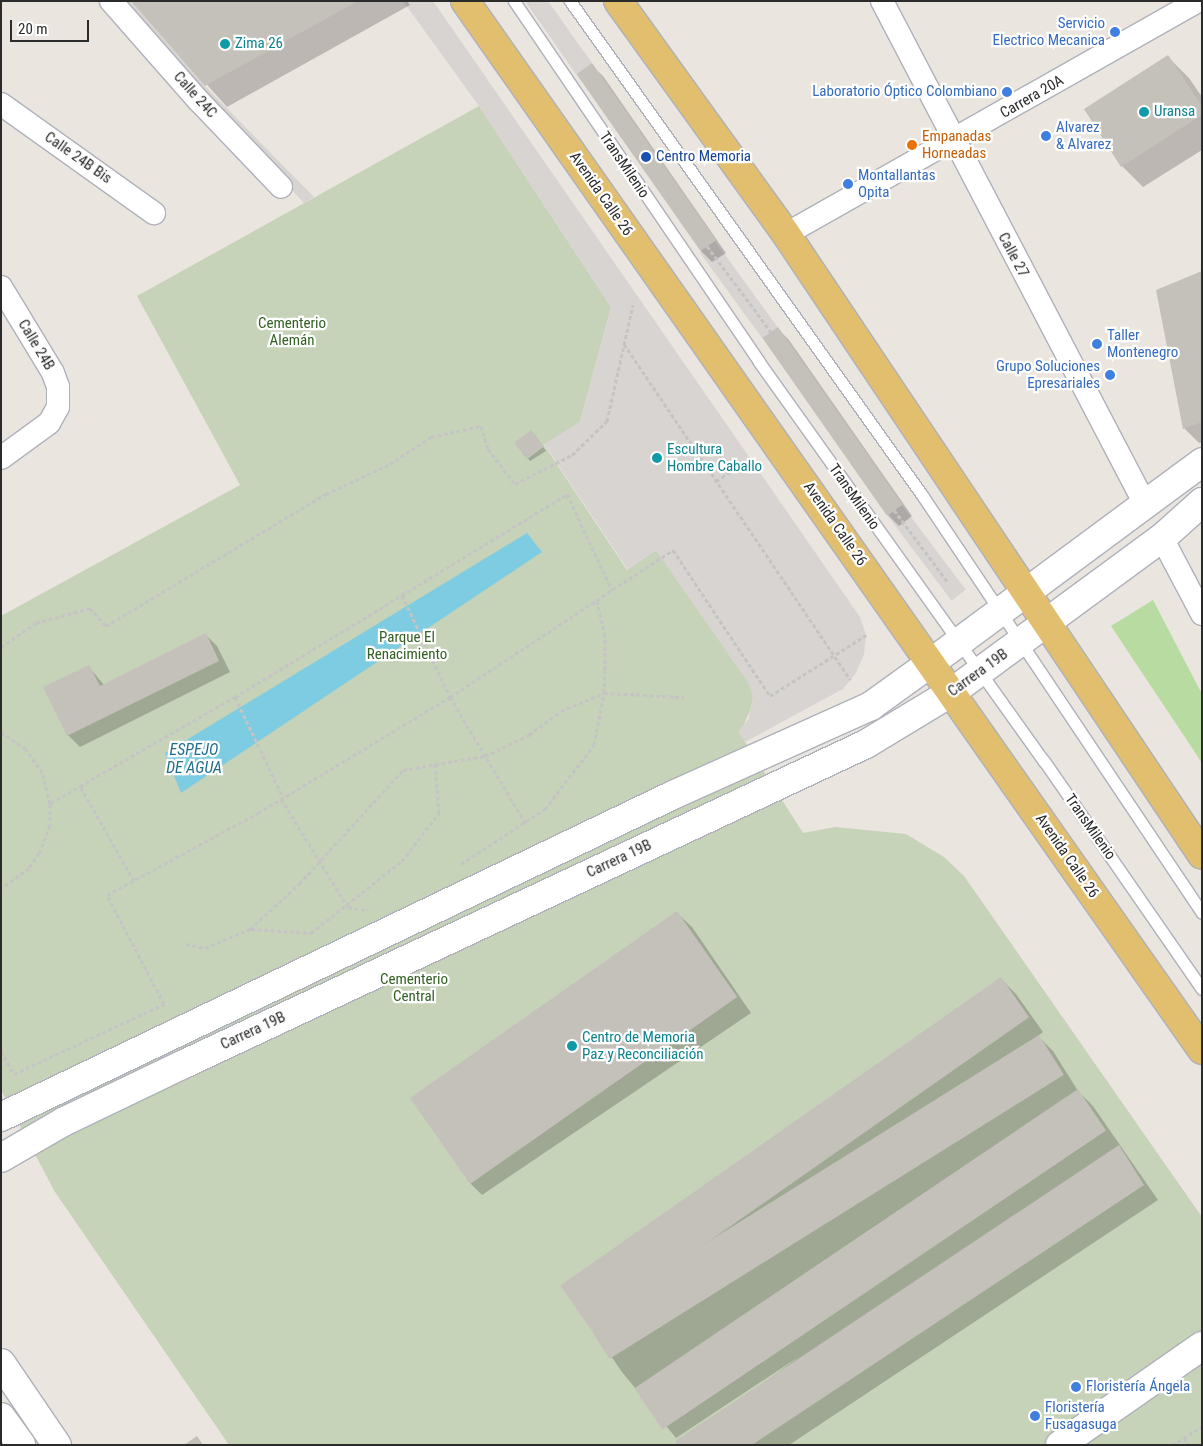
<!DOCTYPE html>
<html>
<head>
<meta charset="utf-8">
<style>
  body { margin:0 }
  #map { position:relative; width:1203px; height:1446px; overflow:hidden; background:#ebe5df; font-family:"Roboto Condensed",sans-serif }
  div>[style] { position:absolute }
  .green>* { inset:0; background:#b8dba1 }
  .cemetery>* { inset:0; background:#c6d3b8 }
  .plaza>* { inset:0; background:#d8d4d1; transform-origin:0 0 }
  .water>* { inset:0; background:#7dcce1 }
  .shadow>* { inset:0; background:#0003 }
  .building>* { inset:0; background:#c4c0ba; transform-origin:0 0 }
  .path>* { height:3px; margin-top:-1.5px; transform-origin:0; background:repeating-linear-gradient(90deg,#c4c4c4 0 4px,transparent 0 6.5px) }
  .roads { filter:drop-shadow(1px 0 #afb1ba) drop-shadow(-1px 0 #afb1ba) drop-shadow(0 1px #afb1ba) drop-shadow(0 -1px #afb1ba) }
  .service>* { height:11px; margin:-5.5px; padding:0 5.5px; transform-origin:5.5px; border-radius:5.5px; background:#fff }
  .minor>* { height:22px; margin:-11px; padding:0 11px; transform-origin:11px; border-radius:11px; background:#fff }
  .tertiary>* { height:28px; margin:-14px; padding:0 14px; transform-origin:14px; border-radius:14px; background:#fff }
  .secondary>* { height:28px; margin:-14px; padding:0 14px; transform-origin:14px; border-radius:14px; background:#fff }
  .primary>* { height:28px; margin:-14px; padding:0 14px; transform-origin:14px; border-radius:14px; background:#e1bf6e }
  .dots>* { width:14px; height:14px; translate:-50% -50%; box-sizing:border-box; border:2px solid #fff; border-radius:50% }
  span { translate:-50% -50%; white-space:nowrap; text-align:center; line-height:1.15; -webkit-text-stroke:4.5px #fff; paint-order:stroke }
  .shop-label { font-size:15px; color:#366cbe }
  .right { translate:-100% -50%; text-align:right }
  .left { translate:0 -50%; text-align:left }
  .culture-label { font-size:15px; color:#0d838f }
  .street-label { font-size:15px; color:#2b2b2b }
  .food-label { font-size:15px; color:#c56008 }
  .transit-label { font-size:15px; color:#164399 }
  .park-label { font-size:15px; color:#336023 }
  .water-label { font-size:16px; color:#1d6d8d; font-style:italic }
  .frame { position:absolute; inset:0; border:2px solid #2b2b2b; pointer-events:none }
  .scale { position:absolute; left:10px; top:20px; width:79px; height:22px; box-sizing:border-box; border:2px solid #2b2b2b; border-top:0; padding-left:6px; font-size:15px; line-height:18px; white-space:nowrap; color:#2b2b2b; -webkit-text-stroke:4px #fff; paint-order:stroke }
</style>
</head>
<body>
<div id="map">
  <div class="green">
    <div style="clip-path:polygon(1153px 600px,1202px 694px,1202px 763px,1111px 626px)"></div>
  </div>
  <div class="cemetery">
    <div style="clip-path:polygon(479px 106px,611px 307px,580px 422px,544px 445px,627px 570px,656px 550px,750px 684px,753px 697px,751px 708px,740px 734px,803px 833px,835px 827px,906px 834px,944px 857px,964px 876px,1202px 1217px,1202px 1445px,229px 1445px,55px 1192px,1px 1090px,1px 616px,240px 485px,137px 296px)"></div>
  </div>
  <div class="plaza">
    <div style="clip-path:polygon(119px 1px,131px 1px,205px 86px,314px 197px,304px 203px)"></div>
    <div style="clip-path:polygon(403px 1px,433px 1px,860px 617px,866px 635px,864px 654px,856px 673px,843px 689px,745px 742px,738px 731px,748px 720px,751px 708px,753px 697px,749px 684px,656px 550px,628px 570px,544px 444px,580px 422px,611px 307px,479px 106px)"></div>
    <div style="clip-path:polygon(525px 1px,548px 1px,592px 63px,576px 74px)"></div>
    <div style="left:715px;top:241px;width:107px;height:19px;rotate:54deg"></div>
    <div style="left:902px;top:505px;width:106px;height:18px;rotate:53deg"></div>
  </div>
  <div class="water">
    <div style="clip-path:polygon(527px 533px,542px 552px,181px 793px,165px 753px)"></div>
  </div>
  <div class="shadow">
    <div style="clip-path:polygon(132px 1px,407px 1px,410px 5px,227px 107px)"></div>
    <div style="clip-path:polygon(1168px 57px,1189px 78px,1202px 97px,1202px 150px,1143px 187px,1122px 166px)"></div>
    <div style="clip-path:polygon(591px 65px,603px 76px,726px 253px,712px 262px,701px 251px)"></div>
    <div style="clip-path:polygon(1202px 273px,1202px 442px,1199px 443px,1184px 428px)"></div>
    <div style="clip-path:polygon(778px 329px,789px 340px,912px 516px,899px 526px,888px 515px,764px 338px)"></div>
    <div style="clip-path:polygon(535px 435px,546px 451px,530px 461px,516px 443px)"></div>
    <div style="clip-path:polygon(206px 635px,217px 646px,230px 672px,80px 747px,68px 735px,88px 666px,104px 685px)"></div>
    <div style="clip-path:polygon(677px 913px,692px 927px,751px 1013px,482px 1195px,467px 1180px)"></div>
    <div style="clip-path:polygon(1001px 979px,1016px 994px,1043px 1032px,1038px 1036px,1053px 1051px,1078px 1091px,1093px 1106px,1158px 1200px,789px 1445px,679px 1445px,800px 1356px,676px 1438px,622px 1372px,595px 1333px,598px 1331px,584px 1317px)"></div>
  </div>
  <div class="building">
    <div style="clip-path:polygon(131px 1px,358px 1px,205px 86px)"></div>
    <div style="clip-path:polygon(1168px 55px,1202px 106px,1202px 115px,1121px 167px,1084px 109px)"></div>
    <div style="left:592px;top:63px;width:216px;height:19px;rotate:55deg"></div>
    <div style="clip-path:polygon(1202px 271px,1202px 422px,1183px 429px,1156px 290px)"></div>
    <div style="left:778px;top:327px;width:217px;height:19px;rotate:55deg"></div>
    <div style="left:531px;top:430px;width:21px;height:21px;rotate:53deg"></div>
    <div style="clip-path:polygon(206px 633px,219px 661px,67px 736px,43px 687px,89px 665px,100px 686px)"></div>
    <div style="left:677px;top:911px;width:105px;height:326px;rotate:55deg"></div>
    <div style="left:1001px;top:977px;width:49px;height:538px;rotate:55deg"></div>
    <div style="left:1039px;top:1035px;width:47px;height:536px;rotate:58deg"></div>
    <div style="left:1078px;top:1089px;width:50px;height:535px;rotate:56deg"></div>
    <div style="clip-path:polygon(1119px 1145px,1144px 1185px,752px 1445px,678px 1445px,675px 1441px)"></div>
    <div style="clip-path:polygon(197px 1436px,203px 1445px,184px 1445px)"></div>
  </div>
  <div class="path">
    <div style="left:707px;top:246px;width:107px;rotate:53.3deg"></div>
    <div style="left:624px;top:344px;width:405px;rotate:56deg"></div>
    <div style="left:716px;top:481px;width:32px;rotate:-32deg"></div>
    <div style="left:894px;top:510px;width:89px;rotate:53.3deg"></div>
    <div style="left:402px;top:595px;width:113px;rotate:64.8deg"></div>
    <div style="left:450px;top:697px;width:148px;rotate:59.1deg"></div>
    <div style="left:1px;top:647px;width:42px;rotate:-34.4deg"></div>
    <div style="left:36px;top:623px;width:56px;rotate:-15.5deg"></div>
    <div style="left:90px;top:608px;width:24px;rotate:48deg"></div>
    <div style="left:106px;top:626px;width:257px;rotate:-31deg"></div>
    <div style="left:326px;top:494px;width:71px;rotate:-25.1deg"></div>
    <div style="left:390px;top:464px;width:49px;rotate:-33.4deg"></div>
    <div style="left:431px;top:437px;width:51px;rotate:-12.4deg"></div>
    <div style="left:481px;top:426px;width:24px;rotate:73deg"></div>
    <div style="left:488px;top:449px;width:44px;rotate:52.4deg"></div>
    <div style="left:515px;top:484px;width:64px;rotate:-27deg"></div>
    <div style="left:572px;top:455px;width:49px;rotate:-44.2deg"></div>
    <div style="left:607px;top:421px;width:119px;rotate:-77.4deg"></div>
    <div style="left:235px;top:697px;width:111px;rotate:64.4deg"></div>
    <div style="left:1px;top:732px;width:29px;rotate:34deg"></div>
    <div style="left:25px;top:748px;width:32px;rotate:55deg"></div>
    <div style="left:43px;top:774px;width:31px;rotate:77deg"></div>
    <div style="left:50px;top:804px;width:21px;rotate:90deg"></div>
    <div style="left:50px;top:825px;width:30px;rotate:111deg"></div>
    <div style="left:39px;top:853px;width:18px;rotate:124deg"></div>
    <div style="left:29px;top:868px;width:34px;rotate:144deg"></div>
    <div style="left:281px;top:799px;width:127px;rotate:58.2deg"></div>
    <div style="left:348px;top:907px;width:20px;rotate:9deg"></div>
    <div style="left:51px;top:803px;width:34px;rotate:-30deg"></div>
    <div style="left:461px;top:864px;width:100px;rotate:-33.2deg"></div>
    <div style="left:545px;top:809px;width:81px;rotate:-52.6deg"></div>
    <div style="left:594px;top:745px;width:53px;rotate:-79.1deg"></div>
    <div style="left:604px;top:693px;width:23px;rotate:-88deg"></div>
    <div style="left:605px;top:670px;width:34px;rotate:-90deg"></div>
    <div style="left:605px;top:636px;width:36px;rotate:-103deg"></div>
    <div style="left:134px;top:881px;width:109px;rotate:-119.6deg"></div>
    <div style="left:80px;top:786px;width:179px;rotate:-29.9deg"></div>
    <div style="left:235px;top:697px;width:389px;rotate:-31.4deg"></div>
    <div style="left:567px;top:494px;width:106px;rotate:64.9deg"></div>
    <div style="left:251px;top:929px;width:60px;rotate:3.8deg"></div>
    <div style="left:311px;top:933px;width:116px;rotate:-38.4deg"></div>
    <div style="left:402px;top:861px;width:61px;rotate:-52.4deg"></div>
    <div style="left:439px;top:813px;width:51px;rotate:-94.5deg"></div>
    <div style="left:186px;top:944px;width:19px;rotate:12deg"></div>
    <div style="left:205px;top:948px;width:49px;rotate:-22.9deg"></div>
    <div style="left:250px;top:929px;width:67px;rotate:-42.6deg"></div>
    <div style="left:299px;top:884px;width:154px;rotate:-47.6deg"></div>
    <div style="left:403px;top:770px;width:83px;rotate:-9.7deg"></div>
    <div style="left:485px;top:756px;width:49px;rotate:-25.5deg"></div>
    <div style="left:529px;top:735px;width:40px;rotate:-37deg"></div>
    <div style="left:561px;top:711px;width:47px;rotate:-22.7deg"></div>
    <div style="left:604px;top:693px;width:80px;rotate:2.9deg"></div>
    <div style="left:1px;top:1051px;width:26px;rotate:61deg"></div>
    <div style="left:14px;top:1074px;width:166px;rotate:-25deg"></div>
    <div style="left:164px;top:1004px;width:123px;rotate:-117.6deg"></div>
    <div style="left:107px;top:895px;width:172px;rotate:-28.5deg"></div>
    <div style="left:258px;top:813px;width:224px;rotate:-31.1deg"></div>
    <div style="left:450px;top:697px;width:267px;rotate:-33.4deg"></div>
    <div style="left:673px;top:550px;width:175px;rotate:56.4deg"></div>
    <div style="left:770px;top:696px;width:114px;rotate:-32.4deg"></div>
    <div style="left:1184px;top:1437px;width:9px;rotate:63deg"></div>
    <div style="left:1172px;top:1445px;width:36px;rotate:-32deg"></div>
  </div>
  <div class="roads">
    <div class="service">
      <div style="left:514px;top:1px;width:436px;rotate:55.8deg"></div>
      <div style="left:759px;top:362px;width:490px;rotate:54.5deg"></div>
      <div style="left:1044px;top:761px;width:277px;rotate:55.3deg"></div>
      <div style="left:570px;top:1px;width:607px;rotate:54.53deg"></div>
      <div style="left:922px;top:495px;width:503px;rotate:56.18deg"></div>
    </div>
    <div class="minor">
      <div style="left:111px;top:1px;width:132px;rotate:48.7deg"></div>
      <div style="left:198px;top:100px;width:120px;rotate:46.3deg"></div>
      <div style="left:882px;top:1px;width:570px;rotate:62.4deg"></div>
      <div style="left:1px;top:104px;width:188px;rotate:35.5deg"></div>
      <div style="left:786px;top:234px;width:472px;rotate:-29.5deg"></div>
      <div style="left:1px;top:287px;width:100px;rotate:58.8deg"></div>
      <div style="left:53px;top:373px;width:15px;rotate:70deg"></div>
      <div style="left:58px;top:387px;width:20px;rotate:90deg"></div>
      <div style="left:58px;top:407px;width:18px;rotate:119deg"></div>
      <div style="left:49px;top:423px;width:59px;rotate:143.9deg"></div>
      <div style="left:1162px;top:538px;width:86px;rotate:62.2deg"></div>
    </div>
    <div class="tertiary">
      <div style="left:1px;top:1117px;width:745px;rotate:-25.6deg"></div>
      <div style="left:673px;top:795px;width:217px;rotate:-24.2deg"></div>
      <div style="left:871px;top:706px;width:75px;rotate:-35.8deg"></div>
      <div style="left:1px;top:1158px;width:72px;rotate:-30.1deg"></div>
      <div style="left:63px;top:1122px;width:132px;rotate:-25.6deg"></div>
      <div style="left:182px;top:1065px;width:756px;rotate:-25.14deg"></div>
      <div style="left:866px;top:744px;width:100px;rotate:-31.2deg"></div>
      <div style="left:1px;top:1363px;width:99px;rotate:55.7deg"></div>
      <div style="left:1px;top:1417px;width:34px;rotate:54deg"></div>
      <div style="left:1060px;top:1445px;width:173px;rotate:-34.9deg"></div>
    </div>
    <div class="secondary">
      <div style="left:932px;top:662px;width:336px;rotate:-36.5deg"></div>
      <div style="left:952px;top:692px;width:260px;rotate:-36.3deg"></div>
      <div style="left:1162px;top:538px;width:54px;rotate:-42deg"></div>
    </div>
    <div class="primary">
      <div style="left:465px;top:1px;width:1282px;rotate:54.91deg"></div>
      <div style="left:618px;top:1px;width:287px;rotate:54.2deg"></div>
      <div style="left:786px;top:234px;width:747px;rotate:56.18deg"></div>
    </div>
  </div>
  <div class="dots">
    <div style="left:1115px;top:32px;background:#3f7fe0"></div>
    <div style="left:225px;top:44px;background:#0f9aa8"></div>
    <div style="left:1007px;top:92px;background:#3f7fe0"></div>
    <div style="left:1144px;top:112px;background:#0f9aa8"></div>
    <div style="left:1046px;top:136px;background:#3f7fe0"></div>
    <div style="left:912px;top:145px;background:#e8710a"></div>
    <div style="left:646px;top:157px;background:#1a4fb4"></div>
    <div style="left:848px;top:184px;background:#3f7fe0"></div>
    <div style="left:1097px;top:344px;background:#3f7fe0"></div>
    <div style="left:1110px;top:375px;background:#3f7fe0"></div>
    <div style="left:657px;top:458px;background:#0f9aa8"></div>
    <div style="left:572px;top:1046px;background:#0f9aa8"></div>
    <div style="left:1076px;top:1387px;background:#3f7fe0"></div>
    <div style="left:1035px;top:1416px;background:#3f7fe0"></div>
  </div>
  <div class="shop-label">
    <span class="right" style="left:1105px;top:32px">Servicio<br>Electrico Mecanica</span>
    <span class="right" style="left:997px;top:92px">Laboratorio Óptico Colombiano</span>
    <span class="left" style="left:1056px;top:136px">Alvarez<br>&amp; Alvarez</span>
    <span class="left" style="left:858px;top:184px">Montallantas<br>Opita</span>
    <span class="left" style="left:1107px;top:344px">Taller<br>Montenegro</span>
    <span class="right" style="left:1100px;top:375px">Grupo Soluciones<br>Epresariales</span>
    <span class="left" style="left:1086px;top:1387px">Floristería Ángela</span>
    <span class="left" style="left:1045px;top:1416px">Floristería<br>Fusagasuga</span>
  </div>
  <div class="culture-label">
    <span class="left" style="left:235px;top:44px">Zima 26</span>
    <span class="left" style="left:1154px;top:112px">Uransa</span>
    <span class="left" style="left:667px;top:458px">Escultura<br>Hombre Caballo</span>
    <span class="left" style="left:582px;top:1046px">Centro de Memoria<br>Paz y Reconciliación</span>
  </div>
  <div class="street-label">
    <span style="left:195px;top:95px;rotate:48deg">Calle 24C</span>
    <span style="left:1032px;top:97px;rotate:-30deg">Carrera 20A</span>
    <span style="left:78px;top:158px;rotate:35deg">Calle 24B Bis</span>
    <span style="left:624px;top:165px;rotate:56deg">TransMilenio</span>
    <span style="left:601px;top:194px;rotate:55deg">Avenida Calle 26</span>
    <span style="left:1013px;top:255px;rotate:62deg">Calle 27</span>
    <span style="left:36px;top:345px;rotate:59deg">Calle 24B</span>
    <span style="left:854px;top:497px;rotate:55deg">TransMilenio</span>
    <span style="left:835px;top:524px;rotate:55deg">Avenida Calle 26</span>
    <span style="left:978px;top:673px;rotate:-36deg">Carrera 19B</span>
    <span style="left:1090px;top:827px;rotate:55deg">TransMilenio</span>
    <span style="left:1067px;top:856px;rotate:55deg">Avenida Calle 26</span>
    <span style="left:619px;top:859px;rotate:-25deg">Carrera 19B</span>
    <span style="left:253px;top:1031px;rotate:-25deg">Carrera 19B</span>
  </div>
  <div class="food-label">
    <span class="left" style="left:922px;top:145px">Empanadas<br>Horneadas</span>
  </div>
  <div class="transit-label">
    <span class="left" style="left:656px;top:157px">Centro Memoria</span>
  </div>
  <div class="park-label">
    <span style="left:292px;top:332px">Cementerio<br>Alemán</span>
    <span style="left:407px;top:646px">Parque El<br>Renacimiento</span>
    <span style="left:414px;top:988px">Cementerio<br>Central</span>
  </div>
  <div class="water-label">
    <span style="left:194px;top:759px">ESPEJO<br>DE AGUA</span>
  </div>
  <div class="frame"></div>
  <div class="scale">20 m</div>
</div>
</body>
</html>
